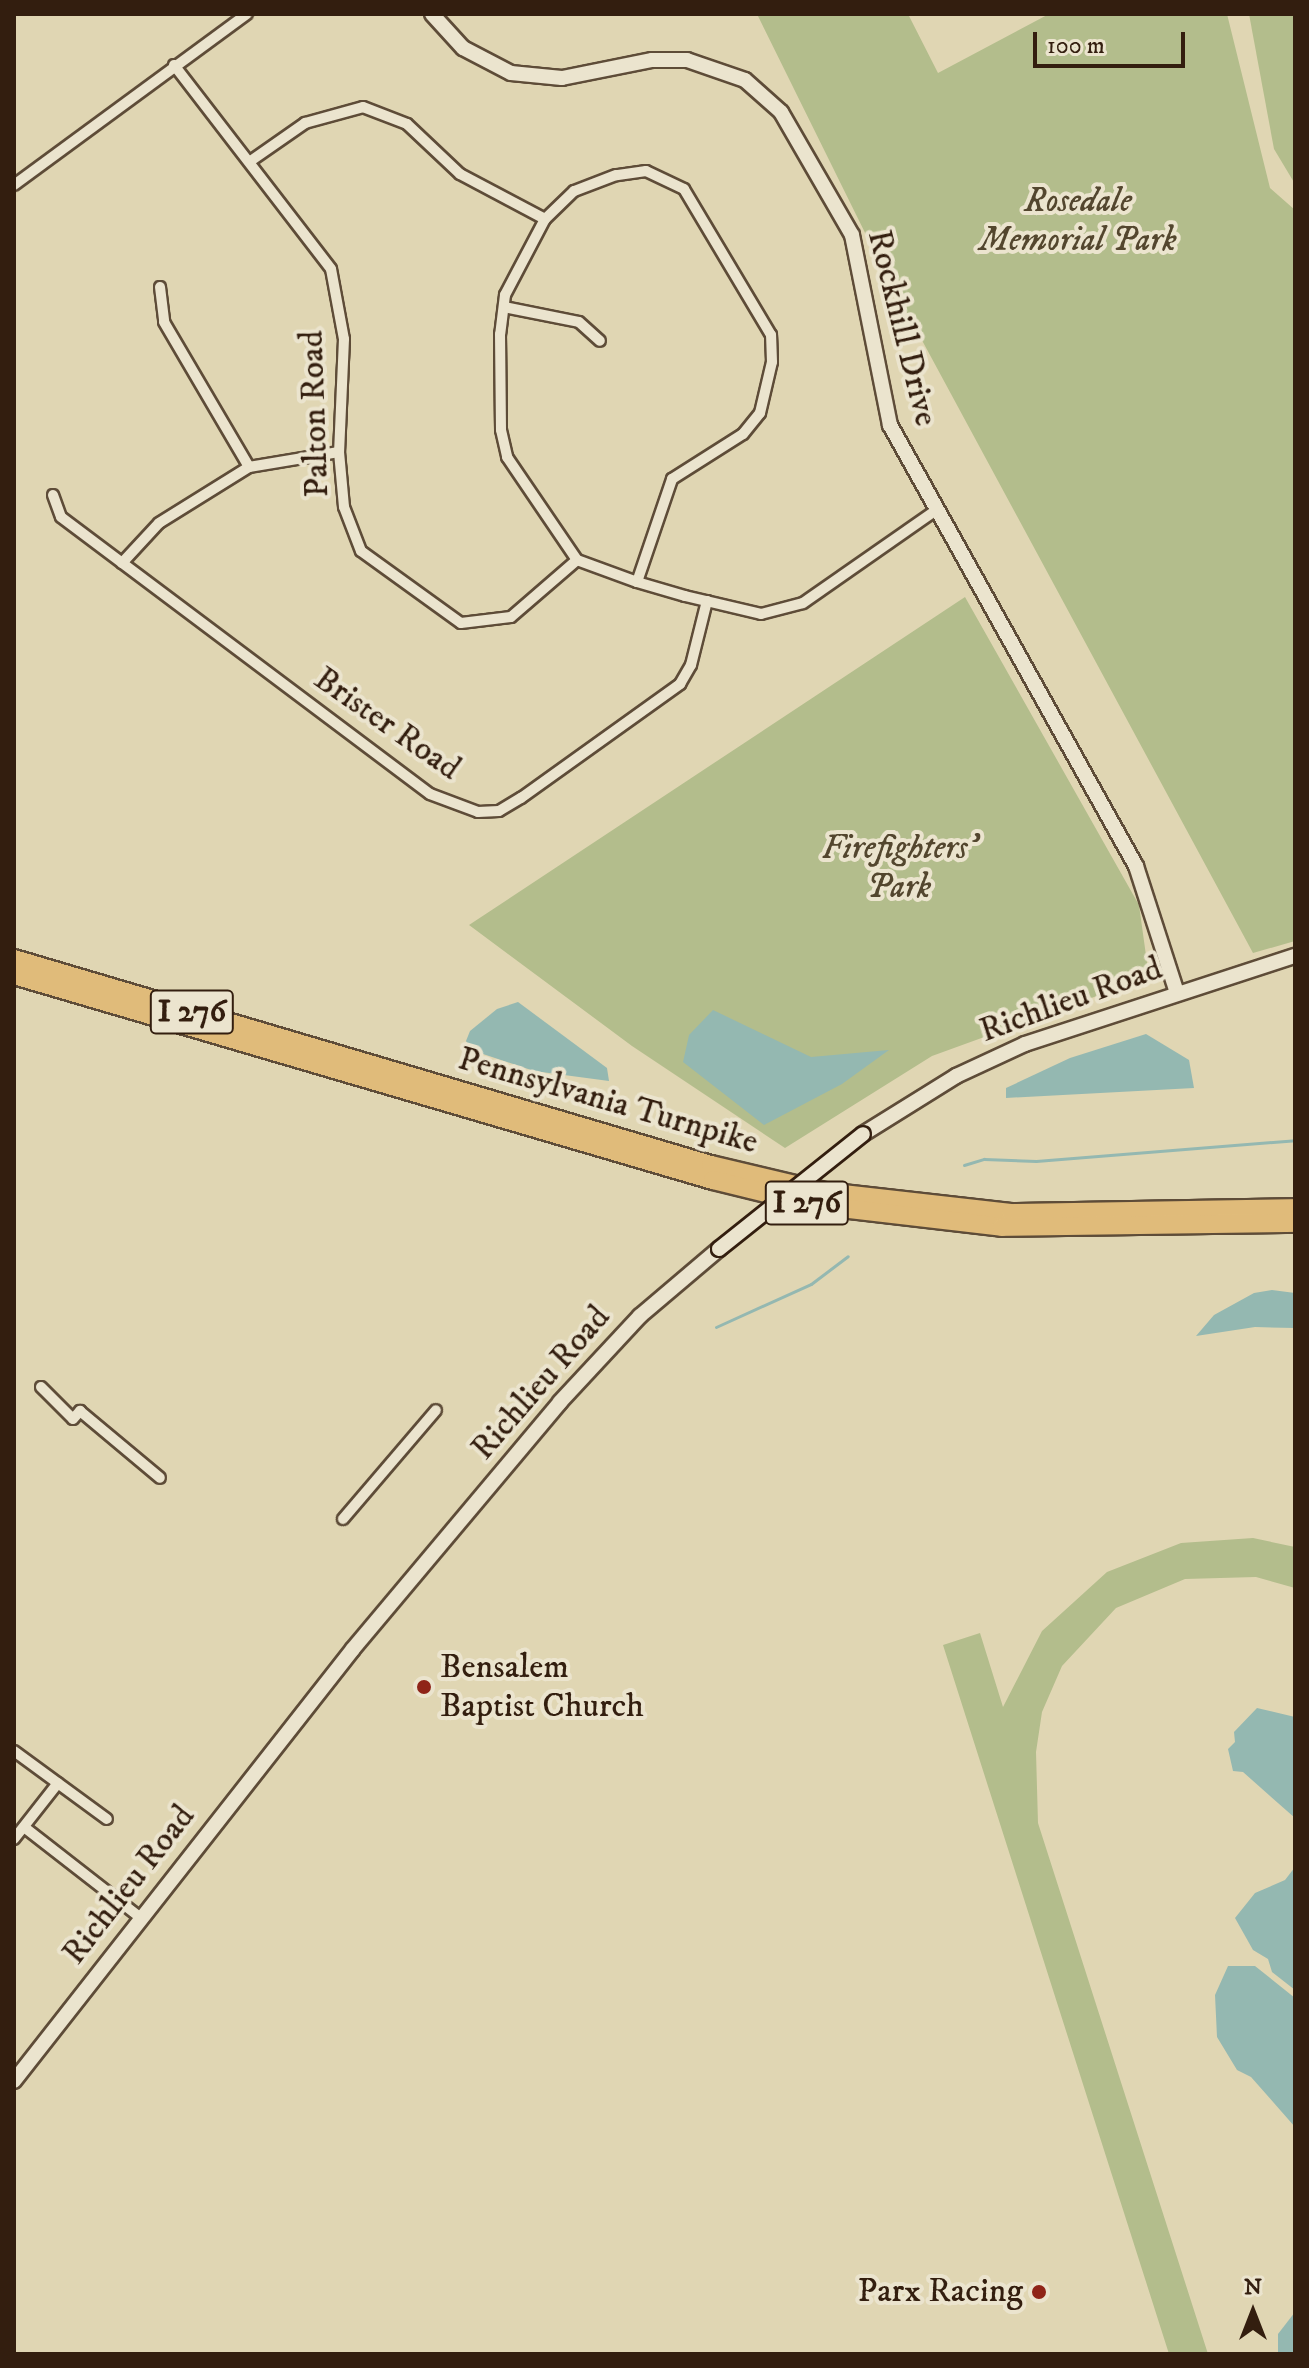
<!DOCTYPE html>
<html>
<head>
<meta charset="utf-8">
<style>
  body { margin:0 }
  #map { position:relative; width:1309px; height:2368px; overflow:hidden; background:#e0d6b3; font-family:"IM FELL DW Pica",serif }
  div>[style] { position:absolute }
  .green>* { inset:0; background:#b3bd8c }
  .water>* { inset:0; background:#94b8b1 }
  .stream>* { height:3px; margin:-1.5px; padding:0 1.5px; transform-origin:1.5px; border-radius:1.5px; background:#94b8b1 }
  .roads { filter:drop-shadow(2px 0 #5e4c38) drop-shadow(-2px 0 #5e4c38) drop-shadow(0 2px #5e4c38) drop-shadow(0 -2px #5e4c38) }
  .street>* { height:10px; margin:-5px; padding:0 5px; transform-origin:5px; border-radius:5px; background:#ebe4ce }
  .secondary>* { height:14px; margin:-7px; padding:0 7px; transform-origin:7px; border-radius:7px; background:#ebe4ce }
  .highway>* { height:18px; margin:-9px; padding:0 9px; transform-origin:9px; border-radius:9px; background:#e0bb7a }
  .bridges { filter:drop-shadow(2px 0 #331e0f) drop-shadow(-2px 0 #331e0f) drop-shadow(0 2px #331e0f) drop-shadow(0 -2px #331e0f) }
  .secondary-bridge>* { height:14px; margin:-7px; padding:0 7px; transform-origin:7px; border-radius:7px; background:#ebe4ce }
  .dots>* { width:22px; height:22px; translate:-50% -50%; box-sizing:border-box; border:4px solid #ebe4ce; border-radius:50% }
  span { translate:-50% -50%; white-space:nowrap; text-align:center; line-height:1.15; -webkit-text-stroke:8px #ebe4ce; paint-order:stroke }
  .shield-label span { padding:2px 6px; background:#ebe4ce; border:2px solid; border-radius:6px; -webkit-text-stroke-width:0 }
  .shield-label { font-size:32px; color:#331e0f; font-weight:700 }
  .park-label { font-size:34px; color:#53462e; font-style:italic }
  .street-label { font-size:34px; color:#331e0f }
  .poi-label { font-size:34px; color:#331e0f }
  .left { translate:0 -50%; text-align:left }
  .right { translate:-100% -50%; text-align:right }
  .frame { position:absolute; inset:0; border:16px solid #331e0f; pointer-events:none }
  .north { position:absolute; left:1213px; top:2272px; width:80px; height:80px; -webkit-text-stroke:6px #ebe4ce; paint-order:stroke; rotate:0deg; font-size:22px; font-weight:700; line-height:32px; text-align:center; color:#331e0f }
  .north::after { content:''; display:block; margin:auto; width:28px; height:36px; background:#331e0f; clip-path:polygon(50% 0,100% 100%,50% 72%,0 100%) }
  .scale { position:absolute; left:1033px; top:32px; width:152px; height:36px; box-sizing:border-box; border:4px solid #331e0f; border-top:0; padding-left:10px; font-size:24px; line-height:28px; white-space:nowrap; color:#331e0f; -webkit-text-stroke:6px #ebe4ce; paint-order:stroke }
</style>
</head>
<body>
<div id="map">
  <div class="green">
    <div style="clip-path:polygon(757px 14px,908px 14px,938px 73px,1049px 14px,1227px 14px,1270px 188px,1295px 210px,1295px 941px,1253px 953px,877px 257px)"></div>
    <div style="clip-path:polygon(1249px 14px,1295px 14px,1295px 184px,1274px 149px)"></div>
    <div style="clip-path:polygon(965px 597px,1139px 905px,1149px 977px,932px 1056px,785px 1148px,632px 1046px,469px 925px)"></div>
    <div style="clip-path:polygon(1253px 1538px,1295px 1547px,1295px 1588px,1256px 1577px,1185px 1579px,1116px 1608px,1062px 1666px,1042px 1712px,1036px 1752px,1038px 1823px,1208px 2354px,1169px 2354px,943px 1645px,980px 1633px,1003px 1707px,1042px 1631px,1107px 1572px,1181px 1543px)"></div>
  </div>
  <div class="water">
    <div style="clip-path:polygon(518px 1002px,607px 1068px,609px 1081px,534px 1071px,471px 1050px,466px 1041px,470px 1031px,497px 1009px)"></div>
    <div style="clip-path:polygon(713px 1010px,811px 1057px,889px 1050px,842px 1084px,764px 1125px,683px 1062px,689px 1035px)"></div>
    <div style="clip-path:polygon(1146px 1034px,1189px 1060px,1194px 1088px,1006px 1098px,1006px 1088px,1070px 1058px)"></div>
    <div style="clip-path:polygon(1272px 1290px,1295px 1293px,1295px 1328px,1255px 1327px,1196px 1336px,1214px 1315px,1254px 1293px)"></div>
    <div style="clip-path:polygon(1257px 1708px,1295px 1717px,1295px 1818px,1243px 1772px,1233px 1771px,1228px 1749px,1235px 1742px,1234px 1732px)"></div>
    <div style="clip-path:polygon(1295px 1867px,1295px 1990px,1272px 1972px,1268px 1959px,1253px 1950px,1235px 1918px,1255px 1893px,1285px 1880px)"></div>
    <div style="clip-path:polygon(1228px 1966px,1255px 1966px,1295px 1998px,1295px 2127px,1251px 2077px,1237px 2070px,1217px 2037px,1215px 1995px)"></div>
    <div style="clip-path:polygon(1295px 2312px,1295px 2354px,1278px 2354px,1278px 2334px)"></div>
  </div>
  <div class="stream">
    <div style="left:964px;top:1165px;width:21px;rotate:-17deg"></div>
    <div style="left:984px;top:1159px;width:52px;rotate:2.2deg"></div>
    <div style="left:1036px;top:1161px;width:260px;rotate:-4.6deg"></div>
    <div style="left:716px;top:1327px;width:104px;rotate:-24.4deg"></div>
    <div style="left:811px;top:1284px;width:46px;rotate:-37.1deg"></div>
  </div>
  <div class="roads">
    <div class="street">
      <div style="left:174px;top:65px;width:257px;rotate:52.4deg"></div>
      <div style="left:331px;top:269px;width:71px;rotate:79.5deg"></div>
      <div style="left:344px;top:339px;width:113px;rotate:92.5deg"></div>
      <div style="left:339px;top:452px;width:55px;rotate:84.8deg"></div>
      <div style="left:344px;top:507px;width:47px;rotate:68.9deg"></div>
      <div style="left:361px;top:551px;width:123px;rotate:35.8deg"></div>
      <div style="left:461px;top:623px;width:50px;rotate:-6.8deg"></div>
      <div style="left:511px;top:617px;width:87px;rotate:-40.8deg"></div>
      <div style="left:252px;top:160px;width:65px;rotate:-34.9deg"></div>
      <div style="left:305px;top:123px;width:60px;rotate:-15.4deg"></div>
      <div style="left:363px;top:107px;width:47px;rotate:21.1deg"></div>
      <div style="left:407px;top:124px;width:73px;rotate:43.3deg"></div>
      <div style="left:460px;top:174px;width:96px;rotate:27.9deg"></div>
      <div style="left:14px;top:185px;width:289px;rotate:-36.3deg"></div>
      <div style="left:160px;top:287px;width:35px;rotate:83deg"></div>
      <div style="left:164px;top:322px;width:168px;rotate:59.6deg"></div>
      <div style="left:504px;top:307px;width:76px;rotate:11.3deg"></div>
      <div style="left:579px;top:322px;width:28px;rotate:42deg"></div>
      <div style="left:53px;top:495px;width:23px;rotate:70deg"></div>
      <div style="left:61px;top:517px;width:461px;rotate:36.9deg"></div>
      <div style="left:430px;top:794px;width:51px;rotate:20.6deg"></div>
      <div style="left:478px;top:812px;width:21px;rotate:-3deg"></div>
      <div style="left:499px;top:811px;width:26px;rotate:-31deg"></div>
      <div style="left:521px;top:798px;width:196px;rotate:-35.6deg"></div>
      <div style="left:680px;top:684px;width:22px;rotate:-60deg"></div>
      <div style="left:691px;top:665px;width:66px;rotate:-76deg"></div>
      <div style="left:122px;top:563px;width:54px;rotate:-47.2deg"></div>
      <div style="left:159px;top:523px;width:106px;rotate:-31.9deg"></div>
      <div style="left:249px;top:467px;width:91px;rotate:-9.5deg"></div>
      <div style="left:637px;top:582px;width:109px;rotate:-71.2deg"></div>
      <div style="left:672px;top:479px;width:84px;rotate:-32.4deg"></div>
      <div style="left:743px;top:434px;width:27px;rotate:-51deg"></div>
      <div style="left:760px;top:413px;width:52px;rotate:-76.8deg"></div>
      <div style="left:772px;top:362px;width:27px;rotate:-92deg"></div>
      <div style="left:771px;top:335px;width:170px;rotate:-120.8deg"></div>
      <div style="left:684px;top:189px;width:42px;rotate:-154.7deg"></div>
      <div style="left:646px;top:171px;width:30px;rotate:172deg"></div>
      <div style="left:616px;top:175px;width:45px;rotate:159.1deg"></div>
      <div style="left:574px;top:191px;width:40px;rotate:136deg"></div>
      <div style="left:545px;top:219px;width:86px;rotate:117.8deg"></div>
      <div style="left:505px;top:295px;width:39px;rotate:97deg"></div>
      <div style="left:500px;top:334px;width:96px;rotate:89.4deg"></div>
      <div style="left:501px;top:430px;width:28px;rotate:77deg"></div>
      <div style="left:507px;top:457px;width:125px;rotate:55.8deg"></div>
      <div style="left:577px;top:560px;width:64px;rotate:20.1deg"></div>
      <div style="left:637px;top:582px;width:50px;rotate:16.3deg"></div>
      <div style="left:685px;top:596px;width:78px;rotate:13.3deg"></div>
      <div style="left:761px;top:614px;width:43px;rotate:-14.7deg"></div>
      <div style="left:803px;top:603px;width:161px;rotate:-34.9deg"></div>
      <div style="left:41px;top:1387px;width:45px;rotate:45deg"></div>
      <div style="left:73px;top:1419px;width:11px;rotate:-49deg"></div>
      <div style="left:80px;top:1411px;width:104px;rotate:39.9deg"></div>
      <div style="left:343px;top:1519px;width:143px;rotate:-49.5deg"></div>
      <div style="left:14px;top:1751px;width:115px;rotate:36.2deg"></div>
      <div style="left:24px;top:1827px;width:148px;rotate:37.9deg"></div>
      <div style="left:14px;top:1839px;width:71px;rotate:-51.8deg"></div>
    </div>
    <div class="secondary">
      <div style="left:432px;top:14px;width:46px;rotate:47.6deg"></div>
      <div style="left:463px;top:48px;width:54px;rotate:27.5deg"></div>
      <div style="left:511px;top:73px;width:51px;rotate:5.6deg"></div>
      <div style="left:562px;top:78px;width:92px;rotate:-11.3deg"></div>
      <div style="left:652px;top:60px;width:35px"></div>
      <div style="left:687px;top:60px;width:61px;rotate:19deg"></div>
      <div style="left:745px;top:80px;width:48px;rotate:41.6deg"></div>
      <div style="left:781px;top:112px;width:142px;rotate:60deg"></div>
      <div style="left:852px;top:235px;width:194px;rotate:78.7deg"></div>
      <div style="left:890px;top:425px;width:505px;rotate:60.85deg"></div>
      <div style="left:1136px;top:866px;width:133px;rotate:72.1deg"></div>
      <div style="left:863px;top:1134px;width:110px;rotate:-31.9deg"></div>
      <div style="left:956px;top:1076px;width:76px;rotate:-24.9deg"></div>
      <div style="left:1025px;top:1044px;width:284px;rotate:-18.1deg"></div>
      <div style="left:14px;top:2081px;width:549px;rotate:-51.88deg"></div>
      <div style="left:353px;top:1649px;width:322px;rotate:-50deg"></div>
      <div style="left:560px;top:1402px;width:117px;rotate:-47.1deg"></div>
      <div style="left:640px;top:1316px;width:104px;rotate:-40.3deg"></div>
    </div>
    <div class="highway">
      <div style="left:14px;top:959px;width:727px;rotate:16.47deg"></div>
      <div style="left:711px;top:1165px;width:117px;rotate:13.3deg"></div>
      <div style="left:825px;top:1192px;width:187px;rotate:6.4deg"></div>
      <div style="left:1011px;top:1213px;width:284px;rotate:-1deg"></div>
      <div style="left:14px;top:975px;width:728px;rotate:16.35deg"></div>
      <div style="left:713px;top:1180px;width:105px;rotate:13.8deg"></div>
      <div style="left:815px;top:1205px;width:188px;rotate:6.7deg"></div>
      <div style="left:1002px;top:1227px;width:293px;rotate:-0.8deg"></div>
    </div>
  </div>
  <div class="bridges">
    <div class="secondary-bridge">
      <div style="left:719px;top:1249px;width:184px;rotate:-38.6deg"></div>
    </div>
  </div>
  <div class="dots">
    <div style="left:424px;top:1687px;background:#8f2418"></div>
    <div style="left:1039px;top:2292px;background:#8f2418"></div>
  </div>
  <div class="shield-label">
    <span style="left:192px;top:1012px">I 276</span>
    <span style="left:807px;top:1203px">I 276</span>
  </div>
  <div class="park-label">
    <span style="left:1078px;top:221px">Rosedale<br>Memorial Park</span>
    <span style="left:899px;top:868px">Firefighters'<br>Park</span>
  </div>
  <div class="street-label">
    <span style="left:902px;top:328px;rotate:76deg">Rockhill Drive</span>
    <span style="left:315px;top:414px;rotate:-92deg">Palton Road</span>
    <span style="left:387px;top:724px;rotate:35deg">Brister Road</span>
    <span style="left:1071px;top:1000px;rotate:-20deg">Richlieu Road</span>
    <span style="left:608px;top:1101px;rotate:16deg">Pennsylvania Turnpike</span>
    <span style="left:541px;top:1383px;rotate:-49deg">Richlieu Road</span>
    <span style="left:129px;top:1885px;rotate:-52deg">Richlieu Road</span>
  </div>
  <div class="poi-label">
    <span class="left" style="left:440px;top:1687px">Bensalem<br>Baptist Church</span>
    <span class="right" style="left:1023px;top:2292px">Parx Racing</span>
  </div>
  <div class="frame"></div>
  <div class="north">N</div>
  <div class="scale">100 m</div>
</div>
</body>
</html>
